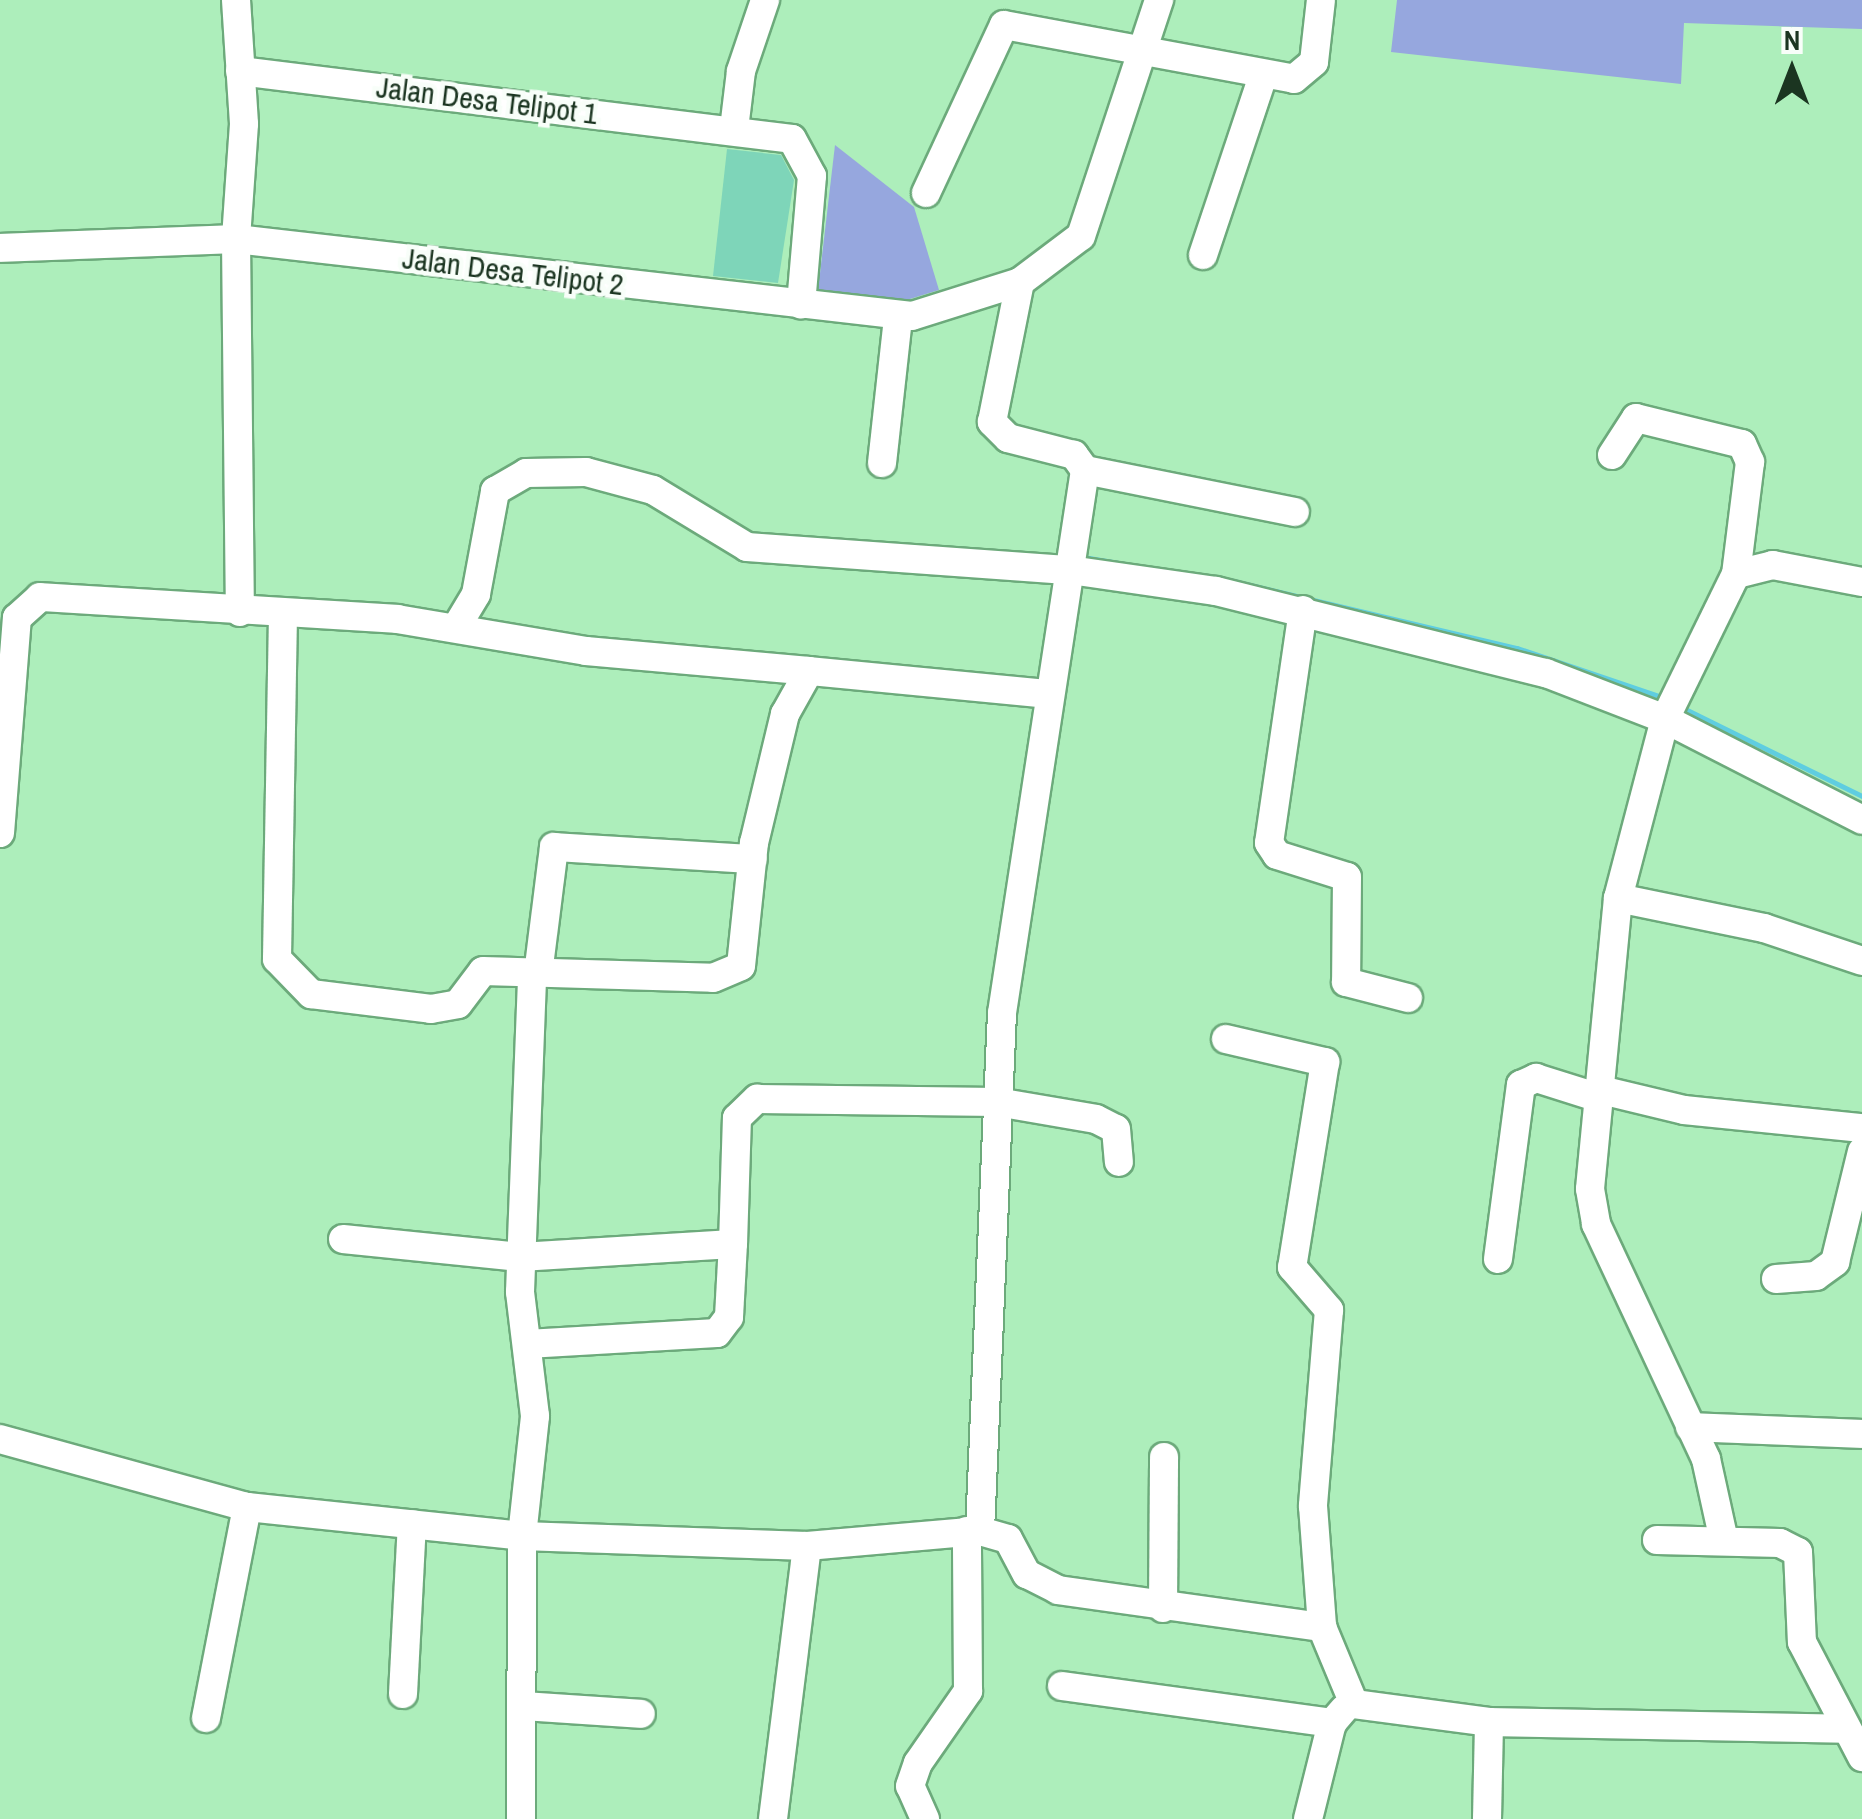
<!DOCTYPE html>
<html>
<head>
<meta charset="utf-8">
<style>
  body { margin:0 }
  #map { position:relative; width:1862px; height:1819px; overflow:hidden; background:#adeebb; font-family:"Archivo Narrow",sans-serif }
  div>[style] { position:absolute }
  .green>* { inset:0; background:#96a7de }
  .stream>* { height:5px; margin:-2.5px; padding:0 2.5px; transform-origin:2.5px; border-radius:2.5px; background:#5fcde0 }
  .building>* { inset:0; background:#7ed5b9 }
  .roads { filter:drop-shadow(2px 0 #6caa7b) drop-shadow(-2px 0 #6caa7b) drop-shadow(0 2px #6caa7b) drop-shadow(0 -2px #6caa7b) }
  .minor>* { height:28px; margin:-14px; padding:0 14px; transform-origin:14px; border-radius:14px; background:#fff }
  span { translate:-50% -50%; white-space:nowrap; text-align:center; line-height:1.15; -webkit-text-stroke:9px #f8fef9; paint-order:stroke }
  .street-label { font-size:30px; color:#1b3521 }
  .north { position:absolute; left:1742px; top:20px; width:100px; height:100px; -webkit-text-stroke:8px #f8fef9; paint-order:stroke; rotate:0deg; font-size:28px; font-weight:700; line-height:40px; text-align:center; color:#1b3521 }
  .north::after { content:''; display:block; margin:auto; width:35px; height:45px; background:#1b3521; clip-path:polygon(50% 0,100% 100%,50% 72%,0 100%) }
</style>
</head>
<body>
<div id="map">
  <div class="green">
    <div style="clip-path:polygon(1397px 0,1862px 0,1862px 29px,1684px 23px,1681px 84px,1391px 52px)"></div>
    <div style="clip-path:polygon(835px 145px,914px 207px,939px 290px,884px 307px,817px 299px)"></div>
  </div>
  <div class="stream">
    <div style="left:1083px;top:557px;width:42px;rotate:9.7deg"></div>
    <div style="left:1229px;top:580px;width:296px;rotate:13.3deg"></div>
    <div style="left:1517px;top:648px;width:150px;rotate:18.7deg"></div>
    <div style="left:1683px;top:708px;width:199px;rotate:26.2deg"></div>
  </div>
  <div class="building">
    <div style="clip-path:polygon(727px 149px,781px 155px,794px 180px,778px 283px,713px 276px)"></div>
  </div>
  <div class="roads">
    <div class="minor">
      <div style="left:236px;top:0;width:124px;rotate:86.3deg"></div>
      <div style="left:244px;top:124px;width:115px;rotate:94deg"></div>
      <div style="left:236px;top:239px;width:373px;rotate:89.4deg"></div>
      <div style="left:240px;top:71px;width:556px;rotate:7.02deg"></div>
      <div style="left:792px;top:139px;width:42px;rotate:61.6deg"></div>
      <div style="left:812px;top:176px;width:129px;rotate:94.9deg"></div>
      <div style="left:734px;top:129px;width:58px;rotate:-83.1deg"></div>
      <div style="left:741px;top:71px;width:75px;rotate:-71.3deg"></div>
      <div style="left:926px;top:193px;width:185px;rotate:-65.1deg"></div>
      <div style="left:1004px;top:25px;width:295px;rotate:10.5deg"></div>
      <div style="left:1294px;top:79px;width:26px;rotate:-40deg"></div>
      <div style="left:1314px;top:62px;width:62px;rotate:-83.6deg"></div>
      <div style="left:0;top:248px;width:236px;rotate:-2.2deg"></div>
      <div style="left:236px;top:239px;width:680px;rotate:6.5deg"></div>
      <div style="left:912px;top:316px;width:113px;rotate:-17.5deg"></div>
      <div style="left:1020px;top:282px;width:76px;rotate:-37deg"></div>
      <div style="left:1081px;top:236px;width:249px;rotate:-71.7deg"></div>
      <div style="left:1203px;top:255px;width:186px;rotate:-71.5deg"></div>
      <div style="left:1612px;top:455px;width:44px;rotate:-57deg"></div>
      <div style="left:1636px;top:418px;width:109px;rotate:13.8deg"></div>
      <div style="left:1742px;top:444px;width:20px;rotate:66deg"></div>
      <div style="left:1750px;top:462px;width:113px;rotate:97.1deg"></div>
      <div style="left:882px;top:463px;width:146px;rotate:-83.7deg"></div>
      <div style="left:1085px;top:470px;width:214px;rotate:11.3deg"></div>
      <div style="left:1862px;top:582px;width:91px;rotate:-169.2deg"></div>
      <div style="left:1773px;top:565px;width:38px;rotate:166deg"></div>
      <div style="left:1736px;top:574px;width:161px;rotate:116.1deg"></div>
      <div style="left:1665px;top:719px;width:221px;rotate:27.1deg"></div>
      <div style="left:1303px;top:610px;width:235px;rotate:98.3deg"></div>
      <div style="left:1269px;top:843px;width:14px;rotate:56deg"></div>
      <div style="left:1277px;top:855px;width:73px;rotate:17.4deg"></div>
      <div style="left:1347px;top:877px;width:105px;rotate:90.5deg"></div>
      <div style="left:1346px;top:982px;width:64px;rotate:14.5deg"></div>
      <div style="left:283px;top:614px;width:345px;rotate:91deg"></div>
      <div style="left:277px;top:959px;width:49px;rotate:45.8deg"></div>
      <div style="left:311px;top:994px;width:121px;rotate:7.1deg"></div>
      <div style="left:431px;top:1009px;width:27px;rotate:-10deg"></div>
      <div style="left:458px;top:1004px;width:41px;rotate:-52.9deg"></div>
      <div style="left:483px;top:971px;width:230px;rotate:1.7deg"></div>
      <div style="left:713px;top:978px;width:30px;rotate:-23deg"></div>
      <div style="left:741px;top:966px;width:124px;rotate:-84deg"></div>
      <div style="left:754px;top:843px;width:133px;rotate:-76.5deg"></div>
      <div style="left:785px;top:714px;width:49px;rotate:-60.8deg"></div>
      <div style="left:809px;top:671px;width:238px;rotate:5.5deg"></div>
      <div style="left:457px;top:626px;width:37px;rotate:-59deg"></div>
      <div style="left:476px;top:594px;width:105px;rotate:-79.5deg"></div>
      <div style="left:495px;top:491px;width:36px;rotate:-30deg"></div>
      <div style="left:526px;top:473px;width:60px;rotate:-1deg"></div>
      <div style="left:586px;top:472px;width:69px;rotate:15deg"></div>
      <div style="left:653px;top:490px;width:110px;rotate:31.2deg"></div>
      <div style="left:747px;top:547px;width:324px;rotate:4.1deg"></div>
      <div style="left:1070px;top:570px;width:148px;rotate:8.2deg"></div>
      <div style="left:1216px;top:591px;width:340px;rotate:14deg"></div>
      <div style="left:1546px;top:673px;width:128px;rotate:21.1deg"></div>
      <div style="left:1665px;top:719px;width:185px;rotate:104.7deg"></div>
      <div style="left:1618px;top:898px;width:292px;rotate:95.5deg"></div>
      <div style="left:1590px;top:1189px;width:36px;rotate:80deg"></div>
      <div style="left:1596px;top:1224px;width:259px;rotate:64.9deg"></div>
      <div style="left:1706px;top:1459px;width:84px;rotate:77.6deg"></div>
      <div style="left:0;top:833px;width:216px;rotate:-85.5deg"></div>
      <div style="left:17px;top:618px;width:31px;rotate:-42deg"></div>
      <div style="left:40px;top:597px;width:358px;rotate:3.5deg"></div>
      <div style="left:397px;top:619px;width:192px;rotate:9.6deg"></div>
      <div style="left:586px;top:651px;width:224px;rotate:5.1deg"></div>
      <div style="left:1618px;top:898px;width:149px;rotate:11.6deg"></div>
      <div style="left:1764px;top:928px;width:103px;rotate:18.6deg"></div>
      <div style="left:538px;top:974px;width:128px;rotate:-82.8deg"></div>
      <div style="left:554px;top:847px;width:199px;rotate:3.5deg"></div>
      <div style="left:1226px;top:1039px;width:102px;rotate:13.1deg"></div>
      <div style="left:1325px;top:1062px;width:208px;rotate:99.1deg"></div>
      <div style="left:1292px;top:1267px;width:57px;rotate:49.3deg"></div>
      <div style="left:1329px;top:1310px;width:197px;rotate:94.7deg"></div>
      <div style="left:1313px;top:1506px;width:121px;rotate:85.7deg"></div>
      <div style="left:1601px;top:1090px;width:85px;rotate:13.5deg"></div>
      <div style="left:1684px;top:1110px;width:179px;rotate:5.8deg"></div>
      <div style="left:343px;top:1239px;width:178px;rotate:5.8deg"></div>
      <div style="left:520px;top:1257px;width:213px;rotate:-3.5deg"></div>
      <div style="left:733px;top:1244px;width:126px;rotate:-88.2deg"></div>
      <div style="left:737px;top:1118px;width:28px;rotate:-44deg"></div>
      <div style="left:757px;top:1099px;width:240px;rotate:0.7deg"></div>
      <div style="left:997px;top:1102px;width:100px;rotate:9.7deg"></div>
      <div style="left:1096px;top:1119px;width:22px;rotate:27deg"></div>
      <div style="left:1116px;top:1129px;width:33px;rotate:85deg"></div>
      <div style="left:1498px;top:1259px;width:176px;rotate:-82.5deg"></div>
      <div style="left:1521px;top:1085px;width:17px;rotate:-25deg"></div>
      <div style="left:1536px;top:1078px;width:67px;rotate:17.4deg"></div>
      <div style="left:1776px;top:1279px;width:40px;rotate:-4.3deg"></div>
      <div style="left:1816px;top:1276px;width:24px;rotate:-36deg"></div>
      <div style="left:1835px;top:1262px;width:114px;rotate:-76.3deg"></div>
      <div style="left:527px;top:1344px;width:190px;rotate:-3.3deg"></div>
      <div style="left:717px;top:1333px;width:20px;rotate:-53deg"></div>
      <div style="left:729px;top:1317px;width:73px;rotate:-86.9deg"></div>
      <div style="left:1690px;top:1427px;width:172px;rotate:2.3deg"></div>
      <div style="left:0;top:1439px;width:256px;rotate:15.4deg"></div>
      <div style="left:247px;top:1507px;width:277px;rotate:6deg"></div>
      <div style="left:522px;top:1536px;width:121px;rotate:-83.8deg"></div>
      <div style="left:535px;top:1416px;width:125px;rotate:-96.9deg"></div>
      <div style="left:520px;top:1292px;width:319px;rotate:-87.8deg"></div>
      <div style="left:980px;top:1531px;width:518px;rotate:-87.57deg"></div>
      <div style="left:1002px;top:1013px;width:549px;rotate:-81.31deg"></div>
      <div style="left:1085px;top:470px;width:19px;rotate:-126deg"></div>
      <div style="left:1074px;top:455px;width:68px;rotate:-165.6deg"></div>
      <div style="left:1008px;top:438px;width:23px;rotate:-135deg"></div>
      <div style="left:992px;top:422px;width:143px;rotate:-78.7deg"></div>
      <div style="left:1657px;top:1540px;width:123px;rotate:1.4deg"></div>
      <div style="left:1780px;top:1543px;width:20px;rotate:27deg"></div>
      <div style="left:1798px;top:1552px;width:90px;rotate:87.5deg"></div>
      <div style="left:1802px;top:1642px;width:130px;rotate:62.4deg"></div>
      <div style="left:1163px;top:1608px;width:151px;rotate:-89.6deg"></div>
      <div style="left:1062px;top:1686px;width:273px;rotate:7.8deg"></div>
      <div style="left:403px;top:1694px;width:170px;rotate:-87deg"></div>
      <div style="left:522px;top:1706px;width:119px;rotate:3.8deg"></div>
      <div style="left:206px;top:1718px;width:215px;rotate:-79deg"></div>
      <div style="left:521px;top:1819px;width:283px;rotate:-89.8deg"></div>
      <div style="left:522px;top:1536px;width:285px;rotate:2deg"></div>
      <div style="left:807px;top:1546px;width:174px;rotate:-5deg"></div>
      <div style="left:980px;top:1531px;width:29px;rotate:16deg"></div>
      <div style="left:1008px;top:1539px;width:40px;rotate:62deg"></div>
      <div style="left:1027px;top:1574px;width:35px;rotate:27deg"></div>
      <div style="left:1058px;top:1590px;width:267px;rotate:8deg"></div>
      <div style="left:1322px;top:1627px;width:83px;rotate:67.4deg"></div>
      <div style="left:1354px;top:1704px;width:136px;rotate:7.6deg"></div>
      <div style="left:1489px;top:1722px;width:355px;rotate:1.1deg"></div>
      <div style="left:773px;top:1819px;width:275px;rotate:-82.9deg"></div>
      <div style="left:925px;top:1819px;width:36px;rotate:-114deg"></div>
      <div style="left:910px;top:1786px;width:24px;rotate:-71deg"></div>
      <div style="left:918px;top:1763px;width:88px;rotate:-55.2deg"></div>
      <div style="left:968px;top:1691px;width:160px;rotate:-90.4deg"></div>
      <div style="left:1308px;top:1819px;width:99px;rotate:-76deg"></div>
      <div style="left:1332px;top:1723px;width:18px;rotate:-49deg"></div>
      <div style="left:1487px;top:1819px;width:97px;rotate:-88.8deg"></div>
    </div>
  </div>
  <div class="street-label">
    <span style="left:487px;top:100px;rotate:7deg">Jalan Desa Telipot 1</span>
    <span style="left:513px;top:271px;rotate:7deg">Jalan Desa Telipot 2</span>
  </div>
  <div class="north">N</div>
</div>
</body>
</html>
